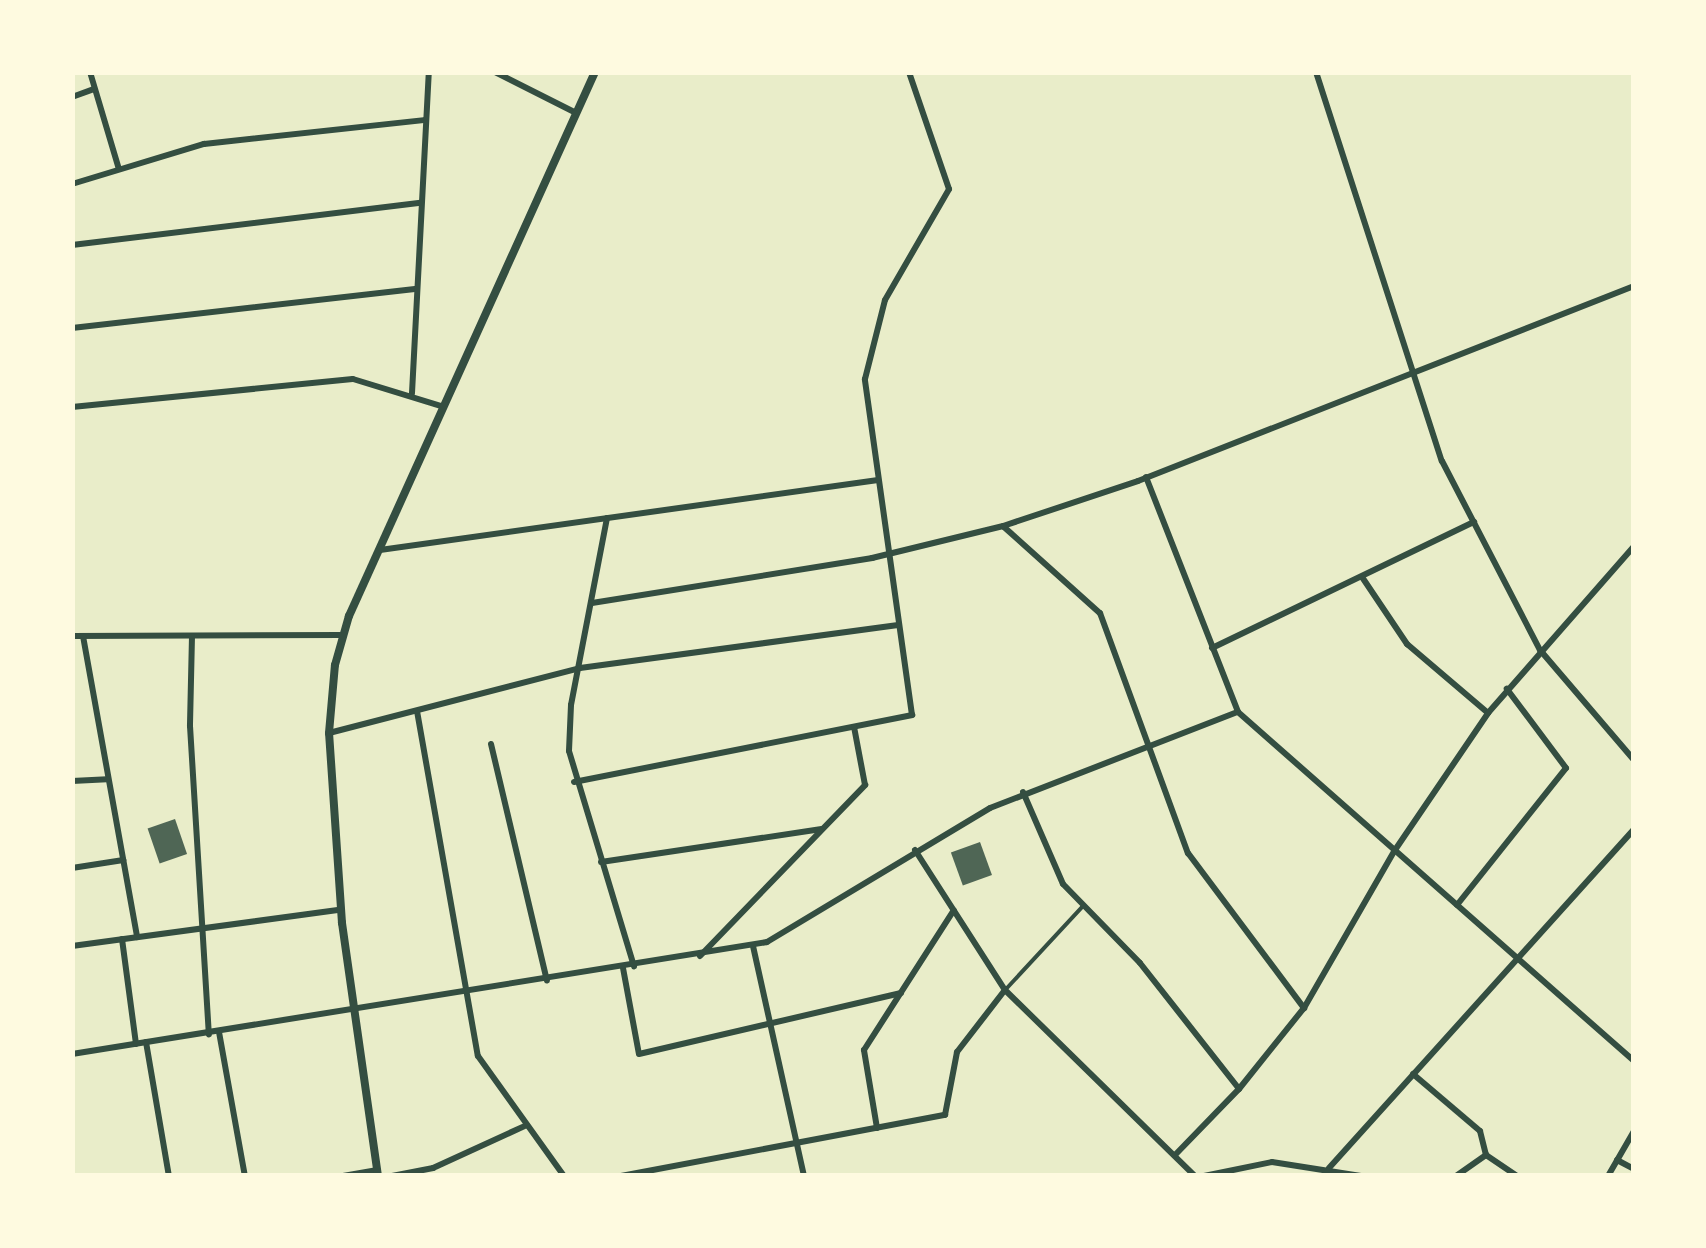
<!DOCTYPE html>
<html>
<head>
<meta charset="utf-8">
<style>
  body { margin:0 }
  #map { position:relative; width:1706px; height:1248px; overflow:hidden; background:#e9edc9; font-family:Montserrat,sans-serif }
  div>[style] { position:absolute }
  .building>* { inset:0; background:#4f6655; transform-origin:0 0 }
  .service>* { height:4px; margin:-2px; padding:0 2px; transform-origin:2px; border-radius:2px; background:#344e41 }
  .minor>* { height:6px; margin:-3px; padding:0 3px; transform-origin:3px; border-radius:3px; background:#344e41 }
  .tertiary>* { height:8px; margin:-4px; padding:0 4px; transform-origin:4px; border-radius:4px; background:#344e41 }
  span { translate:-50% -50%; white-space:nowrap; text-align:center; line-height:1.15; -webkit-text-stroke:8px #fefae0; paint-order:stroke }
  .frame { position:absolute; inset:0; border:75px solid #fefae0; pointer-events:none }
</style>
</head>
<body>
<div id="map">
  <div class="building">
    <div style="left:175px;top:819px;width:37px;height:29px;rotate:71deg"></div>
    <div style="left:980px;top:842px;width:35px;height:31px;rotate:70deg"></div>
  </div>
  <div class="service">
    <div style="left:1007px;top:988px;width:110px;rotate:-47.2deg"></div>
  </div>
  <div class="minor">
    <div style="left:90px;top:72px;width:101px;rotate:73.4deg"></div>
    <div style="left:495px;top:72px;width:91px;rotate:26.8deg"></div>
    <div style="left:1316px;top:72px;width:409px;rotate:72.1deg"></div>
    <div style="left:1442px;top:461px;width:213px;rotate:62.6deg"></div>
    <div style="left:1540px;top:650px;width:145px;rotate:49.5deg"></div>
    <div style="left:72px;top:97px;width:23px;rotate:-20deg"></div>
    <div style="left:72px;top:184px;width:138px;rotate:-16.9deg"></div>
    <div style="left:204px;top:144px;width:221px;rotate:-6.2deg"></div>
    <div style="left:72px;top:245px;width:351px;rotate:-6.9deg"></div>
    <div style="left:72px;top:328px;width:345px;rotate:-6.5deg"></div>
    <div style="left:412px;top:393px;width:321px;rotate:-87deg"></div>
    <div style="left:72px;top:407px;width:282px;rotate:-5.7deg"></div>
    <div style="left:353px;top:379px;width:95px;rotate:17.1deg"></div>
    <div style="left:1146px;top:477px;width:252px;rotate:68.6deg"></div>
    <div style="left:1238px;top:712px;width:528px;rotate:41.39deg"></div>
    <div style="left:607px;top:518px;width:190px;rotate:100.9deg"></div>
    <div style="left:571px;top:705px;width:46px;rotate:92.5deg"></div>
    <div style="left:569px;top:751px;width:225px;rotate:73.2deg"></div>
    <div style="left:1004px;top:527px;width:129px;rotate:41.9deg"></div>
    <div style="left:1100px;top:613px;width:256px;rotate:69.9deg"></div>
    <div style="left:1188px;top:853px;width:194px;rotate:53.2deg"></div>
    <div style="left:380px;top:550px;width:503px;rotate:-8deg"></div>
    <div style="left:1362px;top:577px;width:81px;rotate:56.1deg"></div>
    <div style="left:1407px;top:644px;width:106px;rotate:40.4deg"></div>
    <div style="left:592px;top:603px;width:284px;rotate:-9.1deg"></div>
    <div style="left:872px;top:558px;width:135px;rotate:-13.7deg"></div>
    <div style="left:1003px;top:526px;width:142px;rotate:-18.4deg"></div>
    <div style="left:1138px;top:481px;width:533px;rotate:-21.46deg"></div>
    <div style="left:72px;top:636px;width:269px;rotate:-0.2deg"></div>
    <div style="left:83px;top:636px;width:306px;rotate:79.8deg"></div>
    <div style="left:192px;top:636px;width:90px;rotate:91.3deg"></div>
    <div style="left:190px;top:726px;width:309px;rotate:86.5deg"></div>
    <div style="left:1212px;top:648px;width:291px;rotate:-25.7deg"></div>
    <div style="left:417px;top:711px;width:350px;rotate:80deg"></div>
    <div style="left:478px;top:1056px;width:148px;rotate:54.4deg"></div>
    <div style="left:329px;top:733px;width:259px;rotate:-14.5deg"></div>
    <div style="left:580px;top:668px;width:321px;rotate:-7.7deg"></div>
    <div style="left:491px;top:744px;width:243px;rotate:76.7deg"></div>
    <div style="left:72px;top:781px;width:35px;rotate:-3deg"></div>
    <div style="left:574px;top:782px;width:345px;rotate:-11.2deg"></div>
    <div style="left:912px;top:715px;width:339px;rotate:-98deg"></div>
    <div style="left:865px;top:379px;width:81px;rotate:-75.8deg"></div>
    <div style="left:885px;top:300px;width:128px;rotate:-60deg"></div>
    <div style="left:949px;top:189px;width:124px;rotate:-108.9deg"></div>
    <div style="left:1023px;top:792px;width:100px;rotate:66.5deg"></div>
    <div style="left:1063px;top:884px;width:110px;rotate:45.7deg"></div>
    <div style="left:1140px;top:963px;width:160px;rotate:51.8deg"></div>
    <div style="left:915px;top:850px;width:166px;rotate:57.3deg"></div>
    <div style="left:1005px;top:990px;width:266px;rotate:44.4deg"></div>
    <div style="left:601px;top:862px;width:223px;rotate:-8.5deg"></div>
    <div style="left:72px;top:868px;width:52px;rotate:-8.9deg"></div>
    <div style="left:1457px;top:905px;width:175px;rotate:-51.5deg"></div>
    <div style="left:1566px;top:768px;width:99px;rotate:-126.8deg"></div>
    <div style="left:122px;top:939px;width:106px;rotate:82.4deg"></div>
    <div style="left:72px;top:946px;width:270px;rotate:-7.7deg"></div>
    <div style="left:753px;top:946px;width:236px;rotate:77.5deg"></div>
    <div style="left:700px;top:956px;width:238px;rotate:-46deg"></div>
    <div style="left:865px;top:785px;width:59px;rotate:-100.7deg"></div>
    <div style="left:623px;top:968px;width:87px;rotate:79.5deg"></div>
    <div style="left:639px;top:1054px;width:269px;rotate:-13.1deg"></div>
    <div style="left:219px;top:1032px;width:146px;rotate:79.8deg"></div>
    <div style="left:146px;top:1042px;width:136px;rotate:80.3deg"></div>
    <div style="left:72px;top:1054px;width:704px;rotate:-9.15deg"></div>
    <div style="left:767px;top:942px;width:260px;rotate:-31deg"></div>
    <div style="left:990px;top:808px;width:266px;rotate:-21.2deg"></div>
    <div style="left:1413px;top:1074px;width:88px;rotate:40.4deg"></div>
    <div style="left:1480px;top:1131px;width:25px;rotate:76deg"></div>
    <div style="left:1486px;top:1155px;width:37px;rotate:34deg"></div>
    <div style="left:877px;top:1128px;width:79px;rotate:-99.5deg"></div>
    <div style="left:864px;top:1050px;width:166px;rotate:-57.3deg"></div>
    <div style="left:1175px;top:1155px;width:92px;rotate:-45.9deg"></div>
    <div style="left:1239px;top:1089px;width:104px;rotate:-51.3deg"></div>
    <div style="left:1304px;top:1008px;width:182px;rotate:-60.1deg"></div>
    <div style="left:1395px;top:850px;width:166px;rotate:-55.8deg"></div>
    <div style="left:1488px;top:713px;width:222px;rotate:-48.8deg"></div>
    <div style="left:1617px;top:1160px;width:19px;rotate:28deg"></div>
    <div style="left:1329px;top:1168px;width:456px;rotate:-48deg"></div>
    <div style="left:343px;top:1176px;width:35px;rotate:-10deg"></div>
    <div style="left:392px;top:1176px;width:42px;rotate:-11deg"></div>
    <div style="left:433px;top:1168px;width:103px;rotate:-24.6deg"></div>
    <div style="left:621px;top:1176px;width:330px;rotate:-10.7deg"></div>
    <div style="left:945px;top:1115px;width:64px;rotate:-79.2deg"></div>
    <div style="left:957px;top:1052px;width:78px;rotate:-52.3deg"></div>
    <div style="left:1204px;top:1176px;width:69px;rotate:-11.6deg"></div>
    <div style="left:1272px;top:1162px;width:90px;rotate:8.9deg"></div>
    <div style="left:1456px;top:1176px;width:37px;rotate:-35deg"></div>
    <div style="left:1608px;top:1176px;width:52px;rotate:-60deg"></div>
  </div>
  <div class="tertiary">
    <div style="left:378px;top:1176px;width:256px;rotate:-98.1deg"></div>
    <div style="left:342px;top:923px;width:190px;rotate:-93.9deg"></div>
    <div style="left:329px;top:733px;width:68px;rotate:-85deg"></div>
    <div style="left:335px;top:665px;width:51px;rotate:-74.1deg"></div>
    <div style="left:349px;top:616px;width:597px;rotate:-65.67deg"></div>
  </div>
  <div class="frame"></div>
</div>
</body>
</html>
